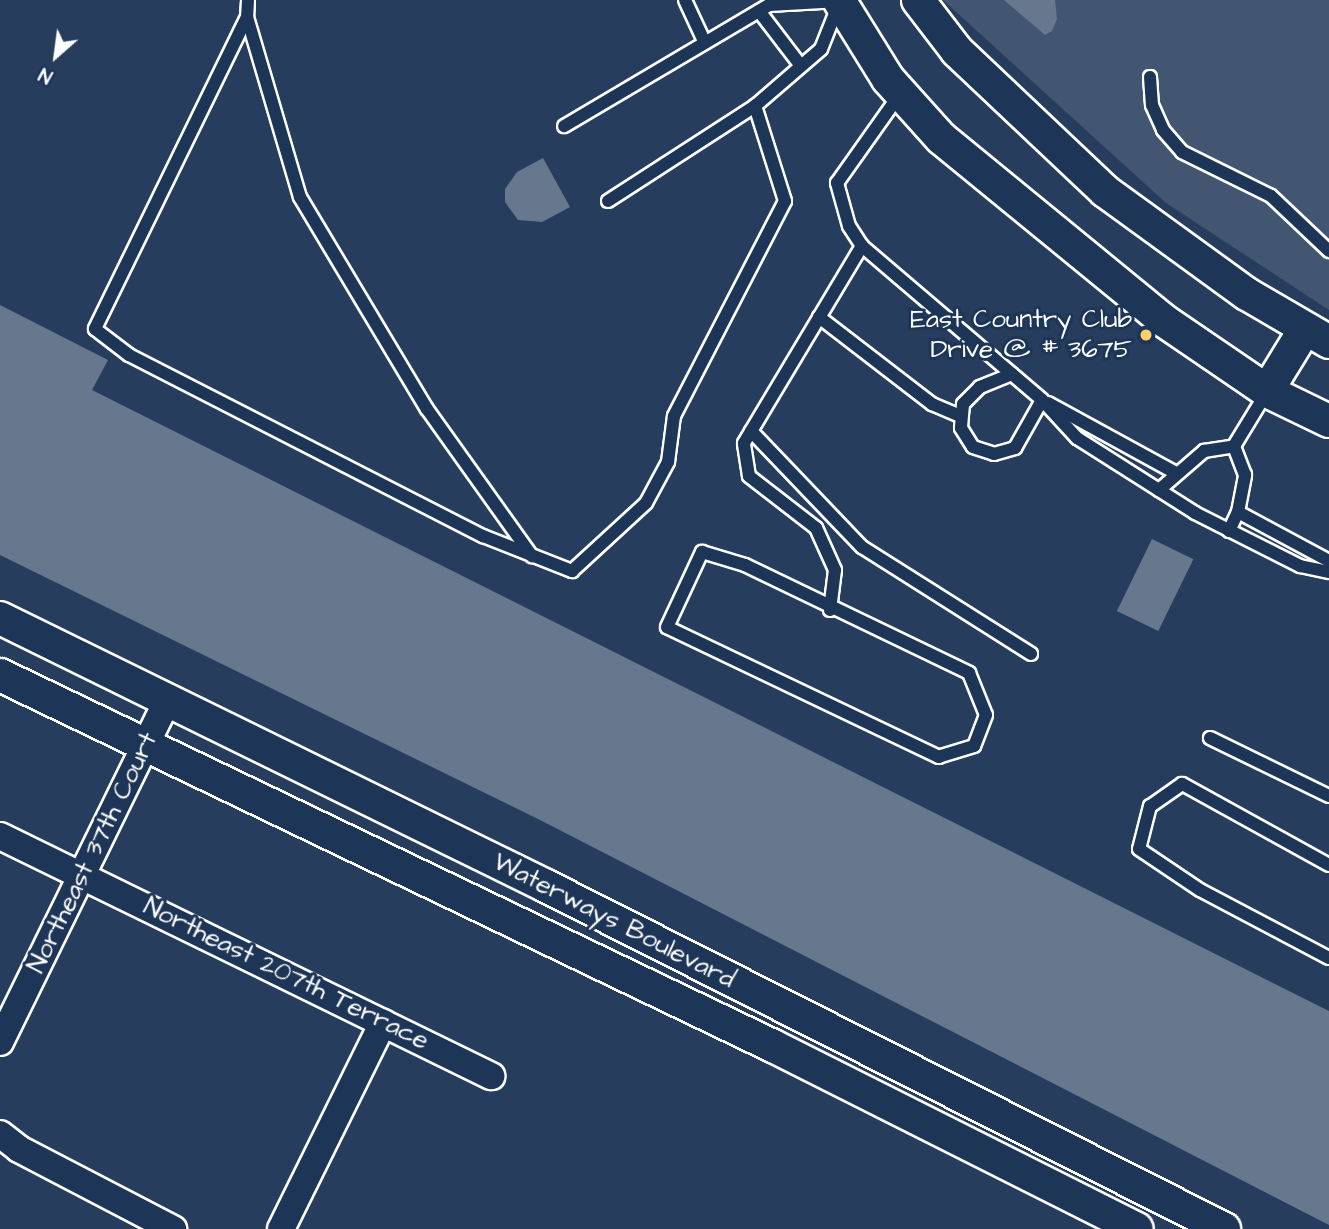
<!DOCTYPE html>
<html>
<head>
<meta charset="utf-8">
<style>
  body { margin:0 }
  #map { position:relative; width:1329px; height:1229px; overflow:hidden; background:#263d5e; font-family:"Architects Daughter",sans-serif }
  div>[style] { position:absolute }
  .green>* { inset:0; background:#425672 }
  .water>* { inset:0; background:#67788e; transform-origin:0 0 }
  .roads { filter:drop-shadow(2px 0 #fff) drop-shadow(-2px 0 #fff) drop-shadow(0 2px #fff) drop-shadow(0 -2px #fff) }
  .service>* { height:12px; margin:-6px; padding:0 6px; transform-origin:6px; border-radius:6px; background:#1d3557 }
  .minor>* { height:26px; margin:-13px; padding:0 13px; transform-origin:13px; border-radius:13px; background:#1d3557 }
  .tertiary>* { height:32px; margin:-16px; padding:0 16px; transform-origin:16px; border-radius:16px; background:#1d3557 }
  .dots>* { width:19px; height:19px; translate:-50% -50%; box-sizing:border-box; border:4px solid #1d3557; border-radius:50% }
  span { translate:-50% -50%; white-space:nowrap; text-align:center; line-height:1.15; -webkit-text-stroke:6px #1d3557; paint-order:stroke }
  .poi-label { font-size:26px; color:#fff }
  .right { translate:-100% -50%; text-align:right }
  .street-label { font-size:26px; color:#fff }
  .north { position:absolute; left:21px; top:21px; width:70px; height:70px; -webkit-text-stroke:5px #1d3557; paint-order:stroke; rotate:208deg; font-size:19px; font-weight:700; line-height:28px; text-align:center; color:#fff }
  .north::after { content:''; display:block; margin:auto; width:24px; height:32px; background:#fff; clip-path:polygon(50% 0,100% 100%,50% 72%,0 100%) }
</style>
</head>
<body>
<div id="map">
  <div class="green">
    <div style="clip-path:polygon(943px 0,1329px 0,1329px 310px,1166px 203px)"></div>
  </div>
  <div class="water">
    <div style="clip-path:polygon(1004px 0,1055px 0,1057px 19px,1052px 31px,1045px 35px)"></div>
    <div style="clip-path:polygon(543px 158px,570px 207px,542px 222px,518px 220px,505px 202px,505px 189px,517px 172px)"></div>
    <div style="clip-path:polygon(0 305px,108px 360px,92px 390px,1329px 1011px,1329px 1225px,540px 820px,0 555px)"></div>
    <div style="left:1152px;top:539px;width:46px;height:80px;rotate:26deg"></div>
  </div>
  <div class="roads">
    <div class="service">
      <div style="left:248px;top:0;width:17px;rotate:93deg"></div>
      <div style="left:247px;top:17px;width:347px;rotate:116deg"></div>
      <div style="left:95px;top:329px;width:43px;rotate:37.4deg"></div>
      <div style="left:129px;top:355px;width:398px;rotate:27.1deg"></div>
      <div style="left:483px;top:536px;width:96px;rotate:21.5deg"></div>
      <div style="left:572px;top:571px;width:100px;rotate:-42.6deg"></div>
      <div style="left:646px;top:503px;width:47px;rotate:-61.8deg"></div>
      <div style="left:668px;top:462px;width:46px;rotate:-82.6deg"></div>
      <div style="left:674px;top:416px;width:242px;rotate:-62.7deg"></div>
      <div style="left:785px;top:201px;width:100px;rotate:-107.5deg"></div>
      <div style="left:755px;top:106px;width:87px;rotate:-40.8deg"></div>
      <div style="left:821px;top:49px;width:52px;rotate:-68.4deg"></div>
      <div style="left:840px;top:1px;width:71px;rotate:176.8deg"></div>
      <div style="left:769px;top:5px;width:238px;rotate:149.4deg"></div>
      <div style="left:685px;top:0;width:47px;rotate:65.1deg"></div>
      <div style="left:759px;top:11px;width:69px;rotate:52.6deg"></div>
      <div style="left:247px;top:17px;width:188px;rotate:73.6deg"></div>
      <div style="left:300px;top:197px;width:247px;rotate:59.1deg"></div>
      <div style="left:427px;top:409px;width:181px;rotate:54.5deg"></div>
      <div style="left:1150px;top:77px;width:28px;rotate:86deg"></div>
      <div style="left:1152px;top:105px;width:27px;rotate:66deg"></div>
      <div style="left:1163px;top:130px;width:29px;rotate:49deg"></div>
      <div style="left:1182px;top:152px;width:99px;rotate:26.3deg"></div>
      <div style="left:1271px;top:196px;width:80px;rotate:43.5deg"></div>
      <div style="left:608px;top:201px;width:175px;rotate:-32.9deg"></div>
      <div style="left:862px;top:246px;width:237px;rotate:40.5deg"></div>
      <div style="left:1042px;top:400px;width:52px;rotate:47.4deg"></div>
      <div style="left:1077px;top:438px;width:140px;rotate:32.4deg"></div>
      <div style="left:1195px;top:513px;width:118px;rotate:26.8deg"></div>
      <div style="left:1300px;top:566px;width:30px;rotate:12deg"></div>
      <div style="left:819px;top:317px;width:143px;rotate:37.6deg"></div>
      <div style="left:932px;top:404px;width:30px;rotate:23deg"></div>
      <div style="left:1012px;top:374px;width:35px;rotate:158deg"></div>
      <div style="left:980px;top:387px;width:24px;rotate:135deg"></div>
      <div style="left:963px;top:404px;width:24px;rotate:95deg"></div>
      <div style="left:961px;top:428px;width:22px;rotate:58deg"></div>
      <div style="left:973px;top:447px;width:22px;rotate:18deg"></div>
      <div style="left:994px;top:454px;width:22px;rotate:-16deg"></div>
      <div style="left:1015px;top:448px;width:55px;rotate:-60.6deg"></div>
      <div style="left:1048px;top:403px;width:146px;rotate:28.7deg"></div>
      <div style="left:751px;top:431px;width:161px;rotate:46.3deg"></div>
      <div style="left:862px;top:547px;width:200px;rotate:32.3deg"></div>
      <div style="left:1159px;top:490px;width:60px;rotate:-40.9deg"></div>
      <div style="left:1204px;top:451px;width:30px;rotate:-9deg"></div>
      <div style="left:1234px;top:446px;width:63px;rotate:-58.6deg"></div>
      <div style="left:1238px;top:512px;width:103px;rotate:28.3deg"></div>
      <div style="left:1229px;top:531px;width:21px;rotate:-65deg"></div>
      <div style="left:1238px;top:512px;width:38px;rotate:-79deg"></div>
      <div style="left:1245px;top:475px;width:31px;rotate:-111deg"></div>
      <div style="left:702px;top:552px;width:45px;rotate:16.8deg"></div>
      <div style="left:745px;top:565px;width:249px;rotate:25.7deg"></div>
      <div style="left:969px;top:673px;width:45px;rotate:68deg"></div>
      <div style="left:986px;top:715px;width:33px;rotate:111deg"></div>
      <div style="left:974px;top:746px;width:37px;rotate:163deg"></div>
      <div style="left:939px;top:757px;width:301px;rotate:-154.5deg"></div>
      <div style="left:667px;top:627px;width:83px;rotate:-65deg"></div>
      <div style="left:830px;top:610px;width:40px;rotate:-82.9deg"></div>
      <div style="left:835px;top:570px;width:46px;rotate:-114.3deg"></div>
      <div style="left:816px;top:528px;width:85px;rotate:-142.2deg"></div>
      <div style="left:749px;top:476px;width:33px;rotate:-99deg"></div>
      <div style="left:744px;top:443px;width:230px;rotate:-59.1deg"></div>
      <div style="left:862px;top:246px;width:24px;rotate:-123deg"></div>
      <div style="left:849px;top:226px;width:45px;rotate:-105.6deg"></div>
      <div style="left:837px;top:183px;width:109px;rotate:-54.7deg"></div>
      <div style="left:1210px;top:738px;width:132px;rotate:26deg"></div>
      <div style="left:1329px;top:865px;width:168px;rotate:-151.1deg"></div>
      <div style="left:1182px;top:784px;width:39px;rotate:145deg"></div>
      <div style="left:1150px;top:806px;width:44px;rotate:104.3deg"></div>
      <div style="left:1139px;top:849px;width:73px;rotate:33.9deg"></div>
      <div style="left:1200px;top:890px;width:146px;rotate:27.8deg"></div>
    </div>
    <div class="minor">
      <div style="left:0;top:836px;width:547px;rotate:26.05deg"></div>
      <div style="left:0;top:1042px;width:380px;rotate:-63.9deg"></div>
      <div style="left:0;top:1134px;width:24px;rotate:38deg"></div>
      <div style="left:19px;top:1149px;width:174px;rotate:27.5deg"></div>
      <div style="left:281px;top:1229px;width:230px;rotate:-63.7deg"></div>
    </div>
    <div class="tertiary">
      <div style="left:839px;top:0;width:93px;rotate:58.2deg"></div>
      <div style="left:888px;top:79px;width:79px;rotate:48.1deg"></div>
      <div style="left:941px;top:138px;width:287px;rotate:39.3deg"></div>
      <div style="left:1163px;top:320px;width:126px;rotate:34.3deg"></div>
      <div style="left:1267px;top:391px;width:69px;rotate:25.8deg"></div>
      <div style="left:918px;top:0;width:64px;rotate:52.6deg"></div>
      <div style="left:957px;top:51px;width:204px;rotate:43.4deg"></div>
      <div style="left:1105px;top:191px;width:175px;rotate:36deg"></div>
      <div style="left:1247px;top:294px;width:95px;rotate:30.3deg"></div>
      <div style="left:1267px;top:391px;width:73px;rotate:-58.5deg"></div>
      <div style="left:0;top:618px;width:608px;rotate:26.14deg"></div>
      <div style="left:546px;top:886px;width:760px;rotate:26.83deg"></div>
      <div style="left:0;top:675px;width:857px;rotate:25.64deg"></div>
      <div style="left:773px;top:1046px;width:407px;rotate:26.7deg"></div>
    </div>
  </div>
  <div class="dots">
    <div style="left:1146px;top:335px;background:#ffd166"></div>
  </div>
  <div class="poi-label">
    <span class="right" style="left:1132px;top:335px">East Country Club<br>Drive @ # 3675</span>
  </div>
  <div class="street-label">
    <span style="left:93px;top:853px;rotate:-64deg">Northeast 37th Court</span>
    <span style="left:614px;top:921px;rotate:27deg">Waterways Boulevard</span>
    <span style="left:286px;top:974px;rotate:26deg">Northeast 207th Terrace</span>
  </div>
  <div class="north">N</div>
</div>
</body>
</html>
